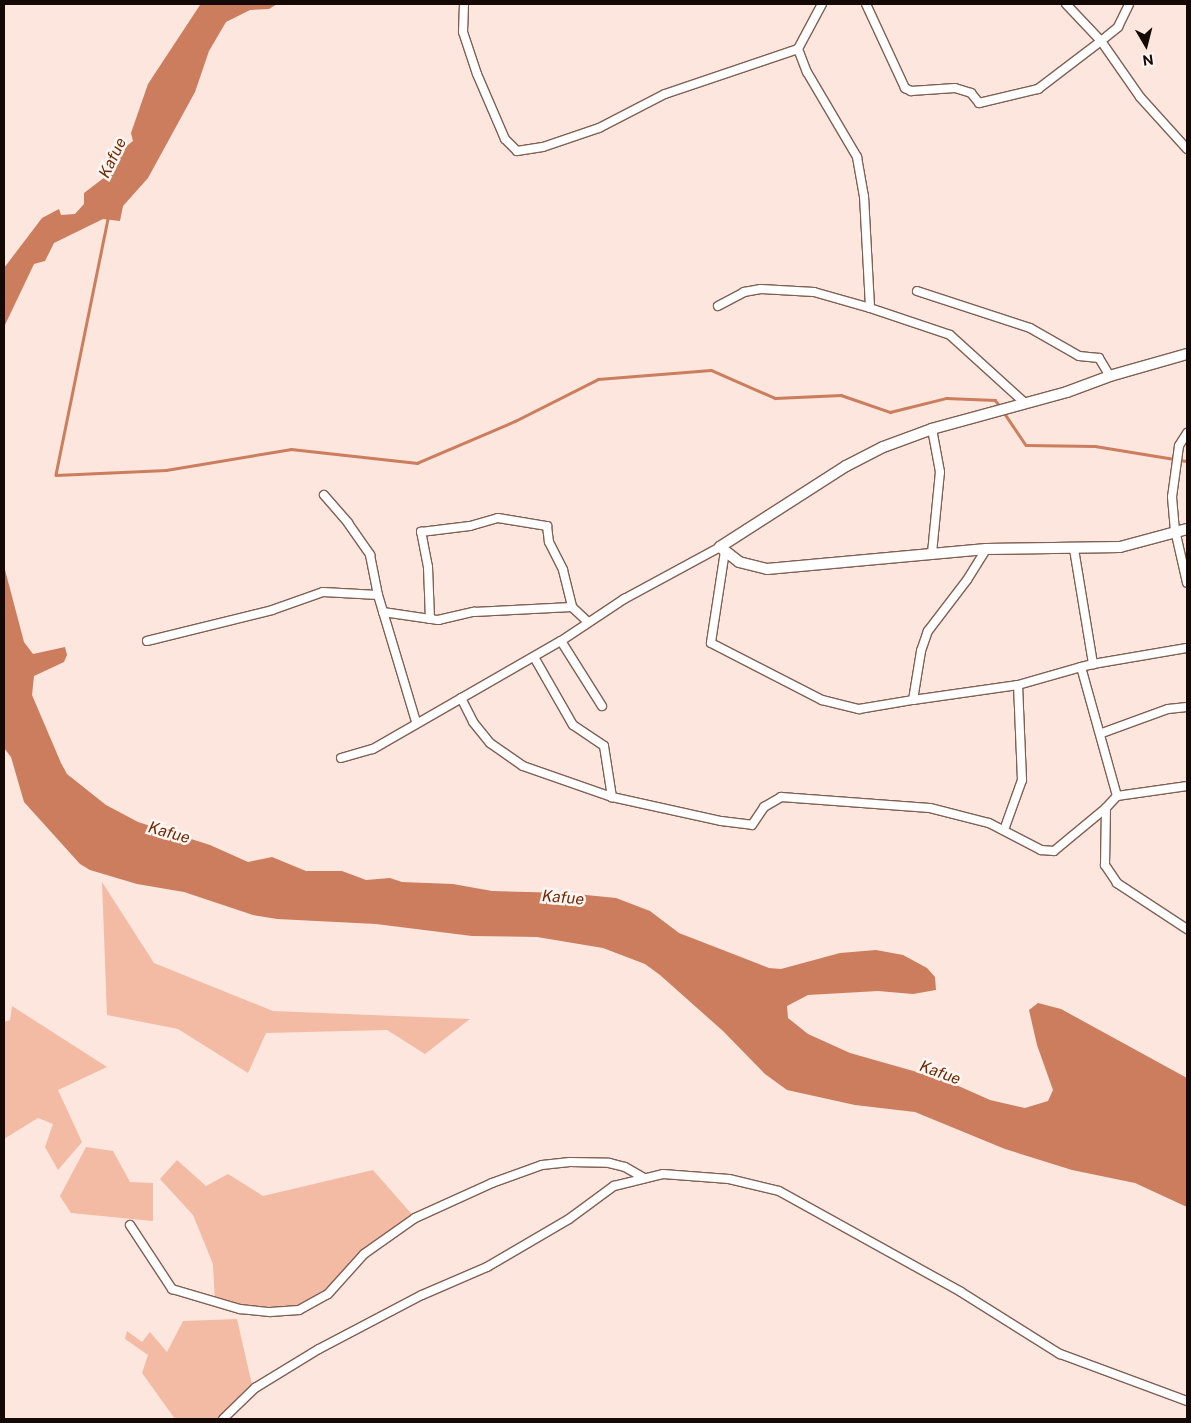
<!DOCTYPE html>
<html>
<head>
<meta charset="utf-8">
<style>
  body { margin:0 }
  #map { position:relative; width:1191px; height:1423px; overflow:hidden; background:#fde6dd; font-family:"Public Sans",sans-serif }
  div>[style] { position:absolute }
  .green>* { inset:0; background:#f4bba4 }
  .water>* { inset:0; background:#cb7d5d }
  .stream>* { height:2.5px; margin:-1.25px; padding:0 1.25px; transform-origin:1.25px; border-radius:1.25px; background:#cb7d5d }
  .roads { filter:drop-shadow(1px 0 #806053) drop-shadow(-1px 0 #806053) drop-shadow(0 1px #806053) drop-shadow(0 -1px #806053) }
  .minor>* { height:8px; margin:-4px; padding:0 4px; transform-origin:4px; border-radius:4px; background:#fff }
  .tertiary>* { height:10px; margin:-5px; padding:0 5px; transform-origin:5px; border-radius:5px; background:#fff }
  span { translate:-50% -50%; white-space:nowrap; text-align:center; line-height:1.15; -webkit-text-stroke:5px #fef6f3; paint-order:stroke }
  .water-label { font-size:16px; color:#702904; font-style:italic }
  .frame { position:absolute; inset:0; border:5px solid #150905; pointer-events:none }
  .north { position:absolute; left:1121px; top:20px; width:50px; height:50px; -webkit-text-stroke:4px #fef6f3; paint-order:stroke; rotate:172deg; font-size:14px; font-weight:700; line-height:20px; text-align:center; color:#150905 }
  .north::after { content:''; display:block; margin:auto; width:18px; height:22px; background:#150905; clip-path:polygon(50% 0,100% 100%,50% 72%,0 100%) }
</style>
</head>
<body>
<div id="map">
  <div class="green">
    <div style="clip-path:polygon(102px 882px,154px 963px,273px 1011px,470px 1019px,425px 1054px,387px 1030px,266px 1033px,248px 1073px,178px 1029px,107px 1015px)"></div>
    <div style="clip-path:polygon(12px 1006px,107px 1067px,58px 1090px,82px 1142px,58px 1170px,45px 1147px,53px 1124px,38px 1118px,4px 1139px,4px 1022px,10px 1020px)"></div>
    <div style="clip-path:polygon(86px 1147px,113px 1151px,130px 1182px,153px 1183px,153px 1221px,71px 1213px,60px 1196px)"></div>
    <div style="clip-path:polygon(177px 1160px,206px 1186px,228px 1174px,263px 1196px,373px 1170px,415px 1218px,364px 1254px,315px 1304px,270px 1312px,215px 1304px,213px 1264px,193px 1215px,160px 1179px)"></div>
    <div style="clip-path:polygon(237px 1319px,252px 1385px,217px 1419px,175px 1419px,142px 1373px,148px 1355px,125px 1339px,127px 1331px,142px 1342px,150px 1332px,167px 1352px,183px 1321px)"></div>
  </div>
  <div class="water">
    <div style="clip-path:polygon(277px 4px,269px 9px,250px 10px,226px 22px,209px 51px,195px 92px,148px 178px,123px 206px,120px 221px,103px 219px,54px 243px,45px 261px,34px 264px,4px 327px,4px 268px,42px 218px,59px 209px,61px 215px,75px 214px,84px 204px,84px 193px,105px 177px,106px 162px,133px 141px,131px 133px,148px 84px,200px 5px)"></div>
    <div style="clip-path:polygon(4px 566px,24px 642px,33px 654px,65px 647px,67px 655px,64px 662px,34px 676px,32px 695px,61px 763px,67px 774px,106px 805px,138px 822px,210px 845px,248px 862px,272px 857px,306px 871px,342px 871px,366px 880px,390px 878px,402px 882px,453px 884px,492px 891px,566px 893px,616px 898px,650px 911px,679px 933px,769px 968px,781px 969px,840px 953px,876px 950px,903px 955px,927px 968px,935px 977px,936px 990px,913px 994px,878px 991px,808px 995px,787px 1006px,788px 1018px,808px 1034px,850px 1053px,945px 1080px,990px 1100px,1025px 1108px,1048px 1101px,1053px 1090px,1037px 1045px,1029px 1010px,1038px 1003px,1061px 1009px,1187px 1078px,1187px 1207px,1135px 1183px,1072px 1170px,1005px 1149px,915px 1112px,855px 1105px,787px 1090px,765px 1074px,723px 1031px,660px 975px,645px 964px,603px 948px,537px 937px,472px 936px,376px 924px,277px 919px,253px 915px,184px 892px,137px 884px,90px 870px,80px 864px,24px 802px,11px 757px,4px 748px)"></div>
  </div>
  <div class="stream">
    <div style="left:108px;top:219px;width:261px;rotate:101.5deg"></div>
    <div style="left:56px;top:475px;width:110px;rotate:-2.6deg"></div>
    <div style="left:166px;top:470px;width:127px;rotate:-9.5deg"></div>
    <div style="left:291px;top:449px;width:127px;rotate:6.3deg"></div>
    <div style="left:417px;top:463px;width:107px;rotate:-23.2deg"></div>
    <div style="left:515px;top:421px;width:93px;rotate:-26.8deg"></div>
    <div style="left:598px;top:379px;width:113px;rotate:-4.6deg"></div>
    <div style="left:711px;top:370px;width:70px;rotate:23.6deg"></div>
    <div style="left:775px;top:398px;width:66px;rotate:-2.6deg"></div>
    <div style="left:841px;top:395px;width:52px;rotate:19.1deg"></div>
    <div style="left:890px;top:412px;width:58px;rotate:-14deg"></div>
    <div style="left:946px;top:398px;width:49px;rotate:2.3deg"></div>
    <div style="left:995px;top:400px;width:8px;rotate:50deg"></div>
    <div style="left:1005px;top:414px;width:37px;rotate:56deg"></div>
    <div style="left:1026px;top:445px;width:69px;rotate:0.8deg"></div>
    <div style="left:1095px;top:446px;width:80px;rotate:9.3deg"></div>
    <div style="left:1179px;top:460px;width:8px;rotate:7deg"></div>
  </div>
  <div class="roads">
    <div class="minor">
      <div style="left:464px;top:4px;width:28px;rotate:92deg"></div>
      <div style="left:463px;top:32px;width:44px;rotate:71.6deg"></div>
      <div style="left:477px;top:74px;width:71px;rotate:66.7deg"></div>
      <div style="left:505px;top:139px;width:17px;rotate:45deg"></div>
      <div style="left:517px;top:151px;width:26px;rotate:-9deg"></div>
      <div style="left:543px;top:147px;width:59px;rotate:-18.7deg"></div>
      <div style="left:599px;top:128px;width:74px;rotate:-27.3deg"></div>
      <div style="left:665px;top:94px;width:140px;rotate:-18.7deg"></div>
      <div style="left:822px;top:4px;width:51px;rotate:118.1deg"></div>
      <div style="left:798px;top:49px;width:25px;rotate:69deg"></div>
      <div style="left:807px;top:72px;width:99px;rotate:59.5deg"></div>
      <div style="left:857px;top:157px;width:40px;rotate:80deg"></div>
      <div style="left:864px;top:196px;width:112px;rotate:86.9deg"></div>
      <div style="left:866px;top:4px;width:93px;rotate:65.1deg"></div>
      <div style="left:905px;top:88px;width:7px;rotate:27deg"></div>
      <div style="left:911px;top:91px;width:44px;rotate:-3.9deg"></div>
      <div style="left:955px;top:88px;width:17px;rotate:17deg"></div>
      <div style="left:971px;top:93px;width:13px;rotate:51deg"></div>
      <div style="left:979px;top:103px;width:61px;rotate:-13.3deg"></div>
      <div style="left:1038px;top:89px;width:79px;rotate:-37.3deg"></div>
      <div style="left:1101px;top:41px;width:68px;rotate:55.1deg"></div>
      <div style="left:1140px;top:97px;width:70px;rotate:47.9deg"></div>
      <div style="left:1066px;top:4px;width:51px;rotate:46.6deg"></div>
      <div style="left:1101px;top:41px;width:22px;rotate:-39deg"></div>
      <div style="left:1118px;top:27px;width:25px;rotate:-64deg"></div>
      <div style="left:917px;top:291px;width:119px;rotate:18.1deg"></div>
      <div style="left:1030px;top:328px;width:56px;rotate:29.7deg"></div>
      <div style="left:1079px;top:356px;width:20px;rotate:6deg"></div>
      <div style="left:1099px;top:358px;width:21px;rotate:59deg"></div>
      <div style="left:718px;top:306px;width:30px;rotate:-28deg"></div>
      <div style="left:744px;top:292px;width:17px;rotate:-10deg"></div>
      <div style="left:761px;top:289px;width:53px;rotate:3.2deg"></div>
      <div style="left:814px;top:292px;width:58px;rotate:15.9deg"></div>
      <div style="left:870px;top:308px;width:84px;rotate:18.6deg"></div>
      <div style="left:950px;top:335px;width:100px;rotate:42.2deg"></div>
      <div style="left:1187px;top:433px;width:15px;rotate:122deg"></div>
      <div style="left:1179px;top:446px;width:51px;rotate:97.8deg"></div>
      <div style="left:1172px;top:497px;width:33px;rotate:85deg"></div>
      <div style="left:1175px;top:530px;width:54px;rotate:77.2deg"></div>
      <div style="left:324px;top:495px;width:37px;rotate:49deg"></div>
      <div style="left:348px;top:523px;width:39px;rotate:55deg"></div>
      <div style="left:370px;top:555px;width:41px;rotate:78.7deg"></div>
      <div style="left:378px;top:595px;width:133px;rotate:73.3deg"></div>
      <div style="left:1074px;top:549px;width:117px;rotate:80.6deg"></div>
      <div style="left:1093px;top:664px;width:12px;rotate:166deg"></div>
      <div style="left:1081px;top:667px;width:134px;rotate:74.4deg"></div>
      <div style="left:1117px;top:796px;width:16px;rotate:133deg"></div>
      <div style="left:1106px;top:808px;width:57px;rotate:91deg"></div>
      <div style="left:1105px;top:865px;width:22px;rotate:56deg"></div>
      <div style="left:1117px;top:883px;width:84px;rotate:33.3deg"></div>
      <div style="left:725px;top:551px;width:93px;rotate:98.7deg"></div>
      <div style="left:711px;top:643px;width:125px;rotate:27.2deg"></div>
      <div style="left:822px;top:700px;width:38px;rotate:14deg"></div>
      <div style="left:859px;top:709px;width:55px;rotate:-9.5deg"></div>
      <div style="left:913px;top:700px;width:50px;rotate:-80.7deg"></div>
      <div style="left:921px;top:651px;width:21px;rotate:-71deg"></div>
      <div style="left:928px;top:631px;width:64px;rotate:-52.6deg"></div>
      <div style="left:967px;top:580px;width:36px;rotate:-58deg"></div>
      <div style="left:932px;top:553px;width:81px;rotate:-84.4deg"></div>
      <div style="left:940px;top:472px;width:44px;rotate:-100.5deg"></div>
      <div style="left:383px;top:612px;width:56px;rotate:8.3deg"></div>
      <div style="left:438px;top:620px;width:37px;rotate:-13deg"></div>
      <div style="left:474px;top:612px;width:98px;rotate:-2.9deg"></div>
      <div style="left:430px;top:619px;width:52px;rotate:-92.2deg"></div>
      <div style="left:428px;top:567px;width:36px;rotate:-101deg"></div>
      <div style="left:421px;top:532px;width:49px;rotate:-7deg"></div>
      <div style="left:470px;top:526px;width:29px;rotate:-16deg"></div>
      <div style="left:498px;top:518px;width:50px;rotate:9.3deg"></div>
      <div style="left:547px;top:526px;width:16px;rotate:83deg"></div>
      <div style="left:549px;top:542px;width:31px;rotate:63deg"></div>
      <div style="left:563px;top:570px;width:38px;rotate:76deg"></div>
      <div style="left:572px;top:607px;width:21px;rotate:43deg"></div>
      <div style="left:147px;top:641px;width:129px;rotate:-13.9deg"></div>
      <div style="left:272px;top:610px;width:54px;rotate:-19.4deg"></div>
      <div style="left:323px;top:592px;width:55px;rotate:3.1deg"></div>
      <div style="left:561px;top:641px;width:77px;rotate:57.8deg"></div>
      <div style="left:534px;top:657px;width:78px;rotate:60.2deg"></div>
      <div style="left:573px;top:725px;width:37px;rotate:34deg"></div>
      <div style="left:604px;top:746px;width:52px;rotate:81.1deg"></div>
      <div style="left:1093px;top:664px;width:95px;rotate:-9.7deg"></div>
      <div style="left:461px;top:698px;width:27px;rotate:63deg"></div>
      <div style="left:473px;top:722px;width:27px;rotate:51deg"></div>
      <div style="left:490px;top:743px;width:40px;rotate:34.9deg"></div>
      <div style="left:523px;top:766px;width:94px;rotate:19.2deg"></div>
      <div style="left:612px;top:797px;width:112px;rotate:12.4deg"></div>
      <div style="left:721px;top:821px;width:31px;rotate:7deg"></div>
      <div style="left:752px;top:825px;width:22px;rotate:-56deg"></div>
      <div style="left:764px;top:807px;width:20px;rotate:-30deg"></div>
      <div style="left:781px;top:797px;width:149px;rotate:4.2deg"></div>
      <div style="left:930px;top:808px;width:61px;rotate:14.3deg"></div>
      <div style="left:989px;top:823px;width:59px;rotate:27.4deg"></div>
      <div style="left:1041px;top:850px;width:13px;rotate:4deg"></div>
      <div style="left:1054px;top:851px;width:67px;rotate:-39.6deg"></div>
      <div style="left:913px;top:700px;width:106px;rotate:-8.1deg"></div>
      <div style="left:1018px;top:685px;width:66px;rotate:-15.9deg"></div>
      <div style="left:1102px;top:733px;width:70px;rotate:-20deg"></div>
      <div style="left:1168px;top:709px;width:19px;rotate:-6deg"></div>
      <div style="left:341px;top:758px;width:33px;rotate:-16deg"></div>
      <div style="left:373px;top:749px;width:217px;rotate:-29.9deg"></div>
      <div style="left:561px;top:641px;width:76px;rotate:-33.7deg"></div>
      <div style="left:624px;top:599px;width:109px;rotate:-28.4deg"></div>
      <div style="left:1117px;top:796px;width:71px;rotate:-8.1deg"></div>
      <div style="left:1004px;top:830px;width:53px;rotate:-70.2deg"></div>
      <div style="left:1022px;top:780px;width:95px;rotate:-92.4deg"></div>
      <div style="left:130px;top:1225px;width:77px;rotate:56.7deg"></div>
      <div style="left:172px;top:1289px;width:71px;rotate:16.4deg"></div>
      <div style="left:240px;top:1309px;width:30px;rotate:6deg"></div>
      <div style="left:270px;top:1312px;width:29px;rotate:-4deg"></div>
      <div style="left:299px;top:1310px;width:33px;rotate:-29deg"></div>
      <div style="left:328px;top:1294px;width:54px;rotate:-48deg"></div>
      <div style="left:364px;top:1254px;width:62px;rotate:-35.2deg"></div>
      <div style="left:415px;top:1218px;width:85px;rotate:-24.4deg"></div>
      <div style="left:492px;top:1183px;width:53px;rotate:-19.8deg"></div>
      <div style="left:542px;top:1165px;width:28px;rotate:-6deg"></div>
      <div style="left:570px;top:1162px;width:39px;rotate:1deg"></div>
      <div style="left:609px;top:1163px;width:16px;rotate:14deg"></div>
      <div style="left:625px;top:1167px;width:22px;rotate:30deg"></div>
      <div style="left:223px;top:1419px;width:45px;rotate:-44.1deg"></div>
      <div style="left:255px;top:1388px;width:75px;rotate:-31.4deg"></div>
      <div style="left:319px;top:1349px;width:116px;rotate:-27.7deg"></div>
      <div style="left:422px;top:1295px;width:71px;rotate:-23.3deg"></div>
      <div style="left:487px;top:1267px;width:95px;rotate:-30.3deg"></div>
      <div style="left:569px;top:1219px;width:56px;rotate:-36.3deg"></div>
      <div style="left:614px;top:1186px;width:50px;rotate:-13.8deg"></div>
      <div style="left:663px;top:1174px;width:66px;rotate:4.3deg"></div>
      <div style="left:729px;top:1179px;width:51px;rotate:13.5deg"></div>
      <div style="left:779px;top:1191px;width:208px;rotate:29deg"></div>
      <div style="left:961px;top:1292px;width:117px;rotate:32.1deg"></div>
      <div style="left:1060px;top:1354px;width:135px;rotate:20.3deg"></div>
    </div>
    <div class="tertiary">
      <div style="left:1187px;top:354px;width:80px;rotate:164.1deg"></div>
      <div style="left:1110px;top:376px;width:46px;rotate:159.6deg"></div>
      <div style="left:1067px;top:392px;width:140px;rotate:164.7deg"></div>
      <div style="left:932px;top:429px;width:52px;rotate:159.8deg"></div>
      <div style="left:883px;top:447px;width:42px;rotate:152.8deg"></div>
      <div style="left:846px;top:466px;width:150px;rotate:147.3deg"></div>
      <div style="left:720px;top:547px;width:24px;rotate:38deg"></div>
      <div style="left:739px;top:562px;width:29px;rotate:14deg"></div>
      <div style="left:767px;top:569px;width:220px;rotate:-5.2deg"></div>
      <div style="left:986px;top:549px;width:134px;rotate:-0.9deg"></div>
      <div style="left:1120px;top:547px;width:69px;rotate:-15deg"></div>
    </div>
  </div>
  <div class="water-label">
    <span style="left:113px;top:158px;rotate:-64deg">Kafue</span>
    <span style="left:169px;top:833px;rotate:16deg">Kafue</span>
    <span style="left:563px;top:898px;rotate:5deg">Kafue</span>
    <span style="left:940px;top:1073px;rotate:20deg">Kafue</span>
  </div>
  <div class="frame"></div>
  <div class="north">N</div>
</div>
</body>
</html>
